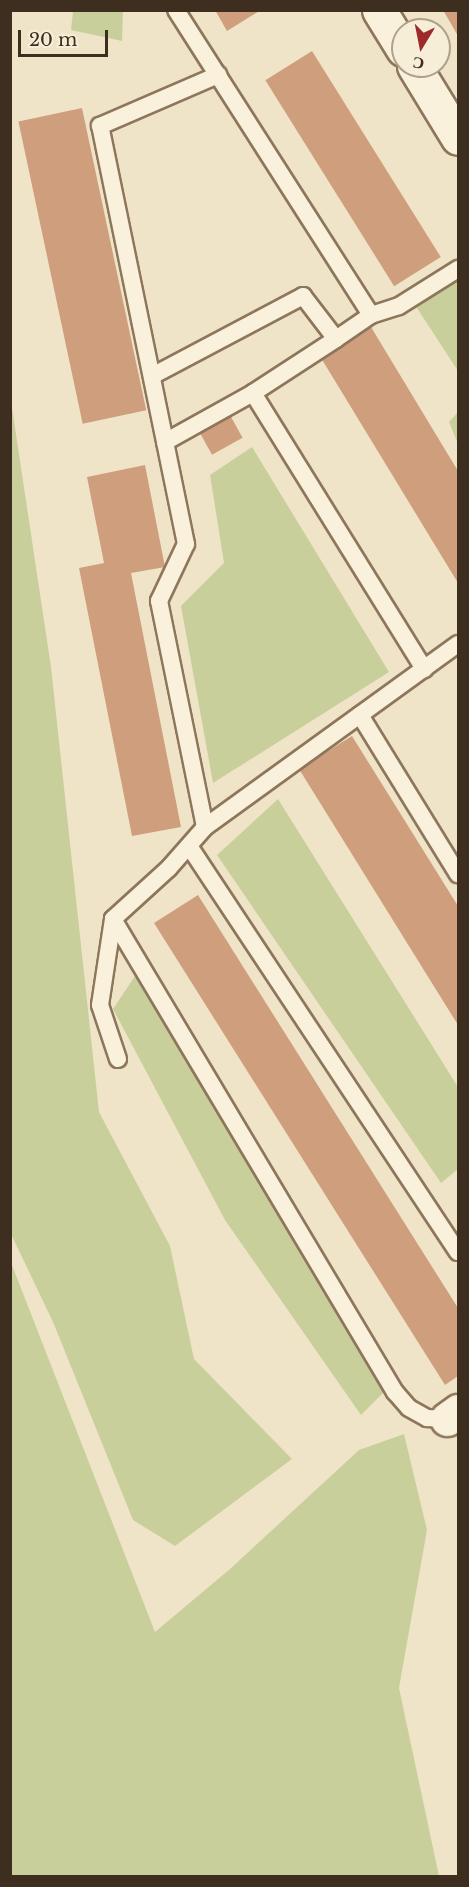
<!DOCTYPE html>
<html>
<head>
<meta charset="utf-8">
<style>
  body { margin:0 }
  #map { position:relative; width:469px; height:1887px; overflow:hidden; background:#f0e4c8; font-family:"Libre Baskerville",serif }
  div>[style] { position:absolute }
  .green>* { inset:0; background:#c9cf9b }
  .building>* { inset:0; background:#cf9f7d; transform-origin:0 0 }
  .roads { filter:drop-shadow(2px 0 #8d765c) drop-shadow(-2px 0 #8d765c) drop-shadow(0 2px #8d765c) drop-shadow(0 -2px #8d765c) }
  .service>* { height:16px; margin:-8px; padding:0 8px; transform-origin:8px; border-radius:8px; background:#faf1dc }
  .minor>* { height:33px; margin:-16.5px; padding:0 16.5px; transform-origin:16.5px; border-radius:16.5px; background:#faf1dc }
  .tertiary>* { height:33px; margin:-16.5px; padding:0 16.5px; transform-origin:16.5px; border-radius:16.5px; background:#faf1dc }
  span { translate:-50% -50%; white-space:nowrap; text-align:center; line-height:1.15; -webkit-text-stroke:4.5px #f7eed8; paint-order:stroke }
  .frame { position:absolute; inset:0; border:12px solid #3d2e20; pointer-events:none }
  .north { position:absolute; left:391px; top:18px; width:60px; height:60px; box-sizing:border-box; background:#f7eed8; border:2px solid #ada18e; border-radius:50%; rotate:190deg; font-size:16px; font-weight:700; line-height:24px; text-align:center; color:#3d2e20 }
  .north::after { content:''; display:block; margin:auto; width:21px; height:27px; background:#9e2a2b; clip-path:polygon(50% 0,100% 100%,50% 72%,0 100%) }
  .scale { position:absolute; left:18px; top:30px; width:90px; height:27px; box-sizing:border-box; border:3px solid #3d2e20; border-top:0; padding-left:8px; font-size:18px; line-height:21px; white-space:nowrap; color:#3d2e20; -webkit-text-stroke:4px #f7eed8; paint-order:stroke }
</style>
</head>
<body>
<div id="map">
  <div class="green">
    <div style="clip-path:polygon(73px 11px,123px 11px,122px 41px,71px 30px)"></div>
    <div style="clip-path:polygon(458px 276px,458px 371px,415px 305px)"></div>
    <div style="clip-path:polygon(11px 401px,51px 667px,99px 1112px,170px 1246px,194px 1359px,292px 1459px,175px 1546px,133px 1520px,53px 1322px,11px 1234px)"></div>
    <div style="clip-path:polygon(458px 412px,458px 444px,449px 422px)"></div>
    <div style="clip-path:polygon(252px 447px,389px 672px,213px 783px,181px 606px,224px 563px,210px 475px)"></div>
    <div style="clip-path:polygon(278px 799px,458px 1087px,458px 1169px,441px 1183px,217px 855px)"></div>
    <div style="clip-path:polygon(135px 976px,390px 1386px,361px 1415px,225px 1220px,113px 1009px)"></div>
    <div style="clip-path:polygon(10px 1260px,155px 1632px,230px 1569px,359px 1450px,404px 1434px,427px 1530px,399px 1688px,439px 1876px,11px 1876px)"></div>
  </div>
  <div class="building">
    <div style="clip-path:polygon(215px 10px,261px 10px,227px 31px)"></div>
    <div style="clip-path:polygon(443px 10px,458px 10px,458px 36px)"></div>
    <div style="left:312px;top:51px;width:243px;height:55px;rotate:58deg"></div>
    <div style="left:82px;top:108px;width:309px;height:65px;rotate:78deg"></div>
    <div style="clip-path:polygon(368px 322px,458px 471px,458px 583px,318px 353px)"></div>
    <div style="left:230px;top:415px;width:26px;height:35px;rotate:61deg"></div>
    <div style="clip-path:polygon(145px 465px,165px 567px,131px 573px,181px 827px,132px 836px,79px 568px,104px 563px,87px 477px)"></div>
    <div style="clip-path:polygon(352px 736px,458px 906px,458px 1025px,299px 769px)"></div>
    <div style="clip-path:polygon(198px 895px,458px 1308px,458px 1376px,445px 1385px,154px 923px)"></div>
  </div>
  <div class="roads">
    <div class="service">
      <div style="left:176px;top:10px;width:362px;rotate:57.4deg"></div>
      <div style="left:336px;top:339px;width:99px;rotate:147deg"></div>
      <div style="left:253px;top:393px;width:325px;rotate:58.2deg"></div>
      <div style="left:152px;top:376px;width:171px;rotate:-27.9deg"></div>
      <div style="left:303px;top:296px;width:54px;rotate:52.5deg"></div>
      <div style="left:336px;top:339px;width:42px;rotate:-34.4deg"></div>
      <div style="left:371px;top:315px;width:29px;rotate:-18deg"></div>
      <div style="left:399px;top:306px;width:70px;rotate:-32.1deg"></div>
      <div style="left:165px;top:442px;width:101px;rotate:-29.1deg"></div>
      <div style="left:360px;top:715px;width:187px;rotate:58.4deg"></div>
      <div style="left:205px;top:827px;width:231px;rotate:-101.5deg"></div>
      <div style="left:159px;top:601px;width:63px;rotate:-64.7deg"></div>
      <div style="left:186px;top:544px;width:427px;rotate:-101.6deg"></div>
      <div style="left:100px;top:126px;width:129px;rotate:-23.4deg"></div>
      <div style="left:189px;top:846px;width:487px;rotate:56.5deg"></div>
      <div style="left:113px;top:919px;width:551px;rotate:59.2deg"></div>
      <div style="left:395px;top:1392px;width:21px;rotate:49deg"></div>
      <div style="left:409px;top:1408px;width:21px;rotate:29deg"></div>
      <div style="left:427px;top:1418px;width:20px;rotate:3deg"></div>
      <div style="left:118px;top:1059px;width:57px;rotate:-108.4deg"></div>
      <div style="left:100px;top:1005px;width:87px;rotate:-81.4deg"></div>
      <div style="left:113px;top:919px;width:76px;rotate:-42.3deg"></div>
      <div style="left:169px;top:868px;width:55px;rotate:-48.7deg"></div>
      <div style="left:205px;top:827px;width:312px;rotate:-35.9deg"></div>
    </div>
    <div class="minor">
      <div style="left:447px;top:1419px;width:14px;rotate:-36deg"></div>
    </div>
    <div class="tertiary">
      <div style="left:379px;top:10px;width:46px;rotate:58.4deg"></div>
      <div style="left:414px;top:66px;width:84px;rotate:58.6deg"></div>
    </div>
  </div>
  <div class="frame"></div>
  <div class="north">С</div>
  <div class="scale">20 m</div>
</div>
</body>
</html>
